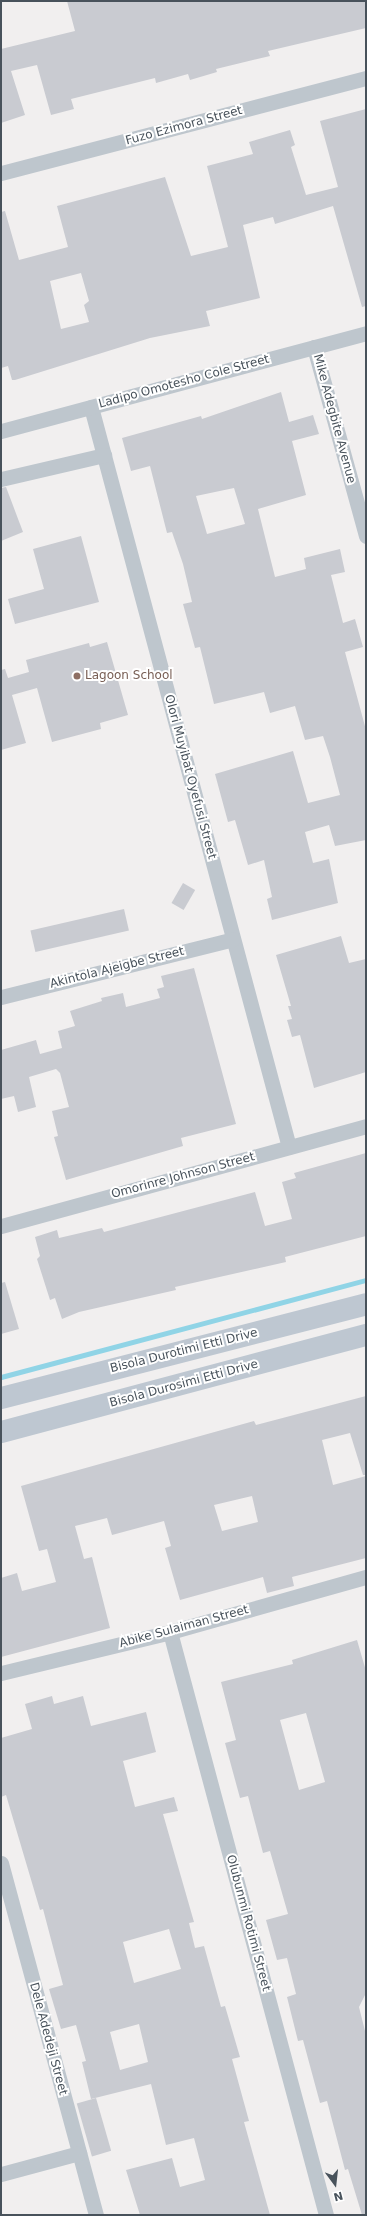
<!DOCTYPE html>
<html>
<head>
<meta charset="utf-8">
<style>
  body { margin:0 }
  #map { position:relative; width:367px; height:2216px; overflow:hidden; background:#f1efef; font-family:"DejaVu Sans",sans-serif }
  div>[style] { position:absolute }
  .stream>* { height:5px; margin:-2.5px; padding:0 2.5px; transform-origin:2.5px; border-radius:2.5px; background:#90d4e6 }
  .building>* { inset:0; background:#c9cbd1; transform-origin:0 0 }
  .minor>* { height:15px; margin:-7.5px; padding:0 7.5px; transform-origin:7.5px; border-radius:7.5px; background:#bec6cd }
  .secondary>* { height:22px; margin:-11px; padding:0 11px; transform-origin:11px; border-radius:11px; background:#bec7d1 }
  .dots>* { width:11px; height:11px; translate:-50% -50%; box-sizing:border-box; border:2px solid #fff; border-radius:50% }
  span { translate:-50% -50%; white-space:nowrap; text-align:center; line-height:1.15; -webkit-text-stroke:4px #fff; paint-order:stroke }
  .street-label { font-size:12px; color:#48525b }
  .education-label { font-size:12px; color:#785e54 }
  .left { translate:0 -50%; text-align:left }
  .frame { position:absolute; inset:0; border:2px solid #48525b; pointer-events:none }
  .north { position:absolute; left:315px; top:2164px; width:40px; height:40px; -webkit-text-stroke:3px #fff; paint-order:stroke; rotate:165deg; font-size:11px; font-weight:700; line-height:16px; text-align:center; color:#48525b }
  .north::after { content:''; display:block; margin:auto; width:14px; height:18px; background:#48525b; clip-path:polygon(50% 0,100% 100%,50% 72%,0 100%) }
</style>
</head>
<body>
<div id="map">
  <div class="stream">
    <div style="left:1px;top:1377px;width:378px;rotate:-14.9deg"></div>
  </div>
  <div class="building">
    <div style="clip-path:polygon(67px 1px,366px 1px,366px 28px,268px 51px,270px 56px,216px 69px,217px 72px,190px 80px,188px 74px,156px 83px,155px 78px,71px 99px,74px 109px,51px 115px,37px 65px,11px 71px,25px 115px,1px 123px,1px 49px,75px 31px)"></div>
    <div style="clip-path:polygon(evenodd,366px 109px,366px 306px,362px 307px,333px 206px,275px 224px,273px 217px,243px 225px,260px 298px,206px 311px,210px 326px,150px 338px,15px 380px,12px 380px,8px 366px,1px 368px,1px 212px,5px 211px,19px 260px,68px 247px,57px 206px,165px 177px,191px 256px,228px 247px,207px 166px,253px 154px,249px 142px,290px 130px,295px 145px,291px 147px,306px 195px,338px 187px,320px 121px,366px 109px,81px 273px,89px 301px,84px 305px,89px 322px,61px 329px,50px 281px,81px 273px)"></div>
    <div style="clip-path:polygon(evenodd,281px 392px,289px 422px,313px 415px,319px 434px,292px 441px,306px 495px,258px 509px,275px 577px,306px 569px,304px 558px,340px 549px,345px 572px,331px 575px,343px 623px,355px 619px,363px 647px,345px 652px,366px 730px,366px 840px,335px 846px,329px 825px,305px 832px,313px 863px,329px 859px,338px 903px,272px 920px,267px 899px,272px 897px,264px 860px,248px 865px,235px 820px,228px 822px,215px 774px,293px 751px,308px 803px,340px 795px,330px 757px,323px 736px,305px 740px,295px 706px,270px 713px,264px 692px,214px 704px,200px 647px,195px 648px,183px 604px,192px 602px,183px 564px,172px 532px,167px 533px,150px 466px,131px 471px,122px 438px,201px 416px,202px 419px,281px 392px,234px 488px,245px 524px,207px 534px,196px 496px,234px 488px)"></div>
    <div style="clip-path:polygon(6px 487px,23px 532px,1px 541px,1px 488px)"></div>
    <div style="clip-path:polygon(81px 536px,99px 602px,15px 624px,8px 599px,44px 589px,33px 549px)"></div>
    <div style="clip-path:polygon(107px 642px,128px 715px,100px 723px,101px 729px,52px 742px,37px 688px,12px 695px,26px 743px,1px 750px,1px 670px,5px 669px,8px 678px,29px 672px,26px 660px,89px 643px,90px 647px)"></div>
    <div style="left:183px;top:883px;width:14px;height:23px;rotate:30deg"></div>
    <div style="left:124px;top:909px;width:22px;height:96px;rotate:77deg"></div>
    <div style="clip-path:polygon(341px 936px,349px 963px,366px 959px,366px 1072px,314px 1088px,300px 1035px,292px 1037px,287px 1020px,292px 1019px,288px 1006px,291px 1006px,276px 955px)"></div>
    <div style="clip-path:polygon(194px 968px,236px 1124px,181px 1138px,183px 1146px,66px 1180px,54px 1137px,58px 1136px,52px 1111px,69px 1107px,60px 1073px,56px 1069px,29px 1077px,36px 1107px,18px 1112px,14px 1096px,1px 1099px,1px 1050px,36px 1040px,40px 1054px,62px 1048px,58px 1031px,75px 1026px,70px 1011px,102px 1001px,101px 998px,123px 993px,126px 1007px,160px 998px,157px 989px,164px 987px,161px 976px)"></div>
    <div style="clip-path:polygon(366px 1153px,366px 1236px,285px 1257px,286px 1262px,175px 1287px,176px 1290px,79px 1312px,62px 1319px,55px 1298px,50px 1300px,37px 1259px,40px 1256px,35px 1237px,57px 1230px,59px 1238px,102px 1228px,104px 1232px,255px 1192px,265px 1226px,292px 1219px,282px 1182px,296px 1178px,294px 1173px)"></div>
    <div style="clip-path:polygon(5px 1282px,19px 1329px,1px 1334px,1px 1283px)"></div>
    <div style="clip-path:polygon(evenodd,366px 1396px,366px 1475px,363px 1475px,350px 1433px,322px 1440px,333px 1485px,366px 1476px,366px 1558px,292px 1577px,294px 1586px,267px 1593px,263px 1577px,180px 1600px,165px 1548px,171px 1546px,164px 1521px,112px 1535px,107px 1518px,75px 1526px,84px 1559px,92px 1557px,110px 1628px,1px 1657px,1px 1578px,17px 1573px,22px 1591px,56px 1582px,47px 1549px,39px 1551px,21px 1486px,254px 1421px,256px 1425px,366px 1396px,252px 1496px,258px 1522px,222px 1531px,214px 1505px,252px 1496px)"></div>
    <div style="clip-path:polygon(evenodd,357px 1640px,366px 1671px,366px 1993px,359px 2007px,366px 2035px,366px 2215px,362px 2215px,348px 2169px,345px 2170px,327px 2101px,320px 2103px,303px 2040px,298px 2041px,287px 1997px,296px 1994px,287px 1958px,277px 1960px,266px 1920px,288px 1914px,270px 1851px,263px 1853px,248px 1796px,240px 1798px,225px 1743px,236px 1740px,221px 1682px,293px 1664px,292px 1660px,357px 1640px,306px 1713px,325px 1782px,299px 1790px,280px 1720px,306px 1713px)"></div>
    <div style="clip-path:polygon(evenodd,52px 1696px,54px 1704px,83px 1696px,91px 1726px,146px 1712px,156px 1752px,123px 1761px,135px 1807px,174px 1797px,178px 1811px,163px 1814px,194px 1922px,189px 1923px,195px 1948px,204px 1946px,221px 2007px,225px 2006px,240px 2057px,232px 2059px,249px 2121px,244px 2122px,270px 2215px,140px 2215px,126px 2170px,172px 2158px,180px 2187px,205px 2180px,194px 2138px,166px 2145px,151px 2084px,91px 2099px,82px 2062px,86px 2061px,76px 2025px,61px 2029px,49px 1989px,63px 1985px,43px 1909px,40px 1910px,6px 1795px,1px 1797px,1px 1738px,32px 1729px,25px 1704px,52px 1696px,169px 1929px,181px 1969px,134px 1983px,123px 1942px,169px 1929px,52px 1696px,139px 2024px,148px 2062px,120px 2070px,110px 2032px,139px 2024px)"></div>
    <div style="left:96px;top:2098px;width:55px;height:20px;rotate:74deg"></div>
  </div>
  <div class="minor">
    <div style="left:1px;top:173px;width:377px;rotate:-14.6deg"></div>
    <div style="left:314px;top:347px;width:196px;rotate:74.6deg"></div>
    <div style="left:91px;top:407px;width:766px;rotate:75.02deg"></div>
    <div style="left:1px;top:431px;width:378px;rotate:-15deg"></div>
    <div style="left:1px;top:479px;width:106px;rotate:-13.1deg"></div>
    <div style="left:1px;top:997px;width:239px;rotate:-14deg"></div>
    <div style="left:1px;top:1226px;width:378px;rotate:-15.3deg"></div>
    <div style="left:170px;top:1632px;width:604px;rotate:75.02deg"></div>
    <div style="left:1px;top:1673px;width:174px;rotate:-13.6deg"></div>
    <div style="left:170px;top:1632px;width:204px;rotate:-15.7deg"></div>
    <div style="left:1px;top:1863px;width:365px;rotate:74.9deg"></div>
    <div style="left:1px;top:2174px;width:81px;rotate:-15.1deg"></div>
  </div>
  <div class="secondary">
    <div style="left:1px;top:1398px;width:377px;rotate:-14.4deg"></div>
    <div style="left:1px;top:1432px;width:378px;rotate:-14.9deg"></div>
  </div>
  <div class="dots">
    <div style="left:77px;top:676px;background:#8d6e63"></div>
  </div>
  <div class="street-label">
    <span style="left:184px;top:126px;rotate:-15deg">Fuzo Ezimora Street</span>
    <span style="left:184px;top:382px;rotate:-15deg">Ladipo Omotesho Cole Street</span>
    <span style="left:334px;top:419px;rotate:75deg">Mike Adegbite Avenue</span>
    <span style="left:190px;top:777px;rotate:75deg">Olori Muyibat Oyefusi Street</span>
    <span style="left:117px;top:968px;rotate:-14deg">Akintola Ajeigbe Street</span>
    <span style="left:183px;top:1176px;rotate:-15deg">Omorinre Johnson Street</span>
    <span style="left:184px;top:1351px;rotate:-14deg">Bisola Durotimi Etti Drive</span>
    <span style="left:184px;top:1384px;rotate:-15deg">Bisola Durosimi Etti Drive</span>
    <span style="left:184px;top:1627px;rotate:-15deg">Abike Sulaiman Street</span>
    <span style="left:248px;top:1923px;rotate:75deg">Olubunmi Rotimi Street</span>
    <span style="left:48px;top:2039px;rotate:75deg">Dele Adedeji Street</span>
  </div>
  <div class="education-label">
    <span class="left" style="left:85px;top:676px">Lagoon School</span>
  </div>
  <div class="frame"></div>
  <div class="north">N</div>
</div>
</body>
</html>
